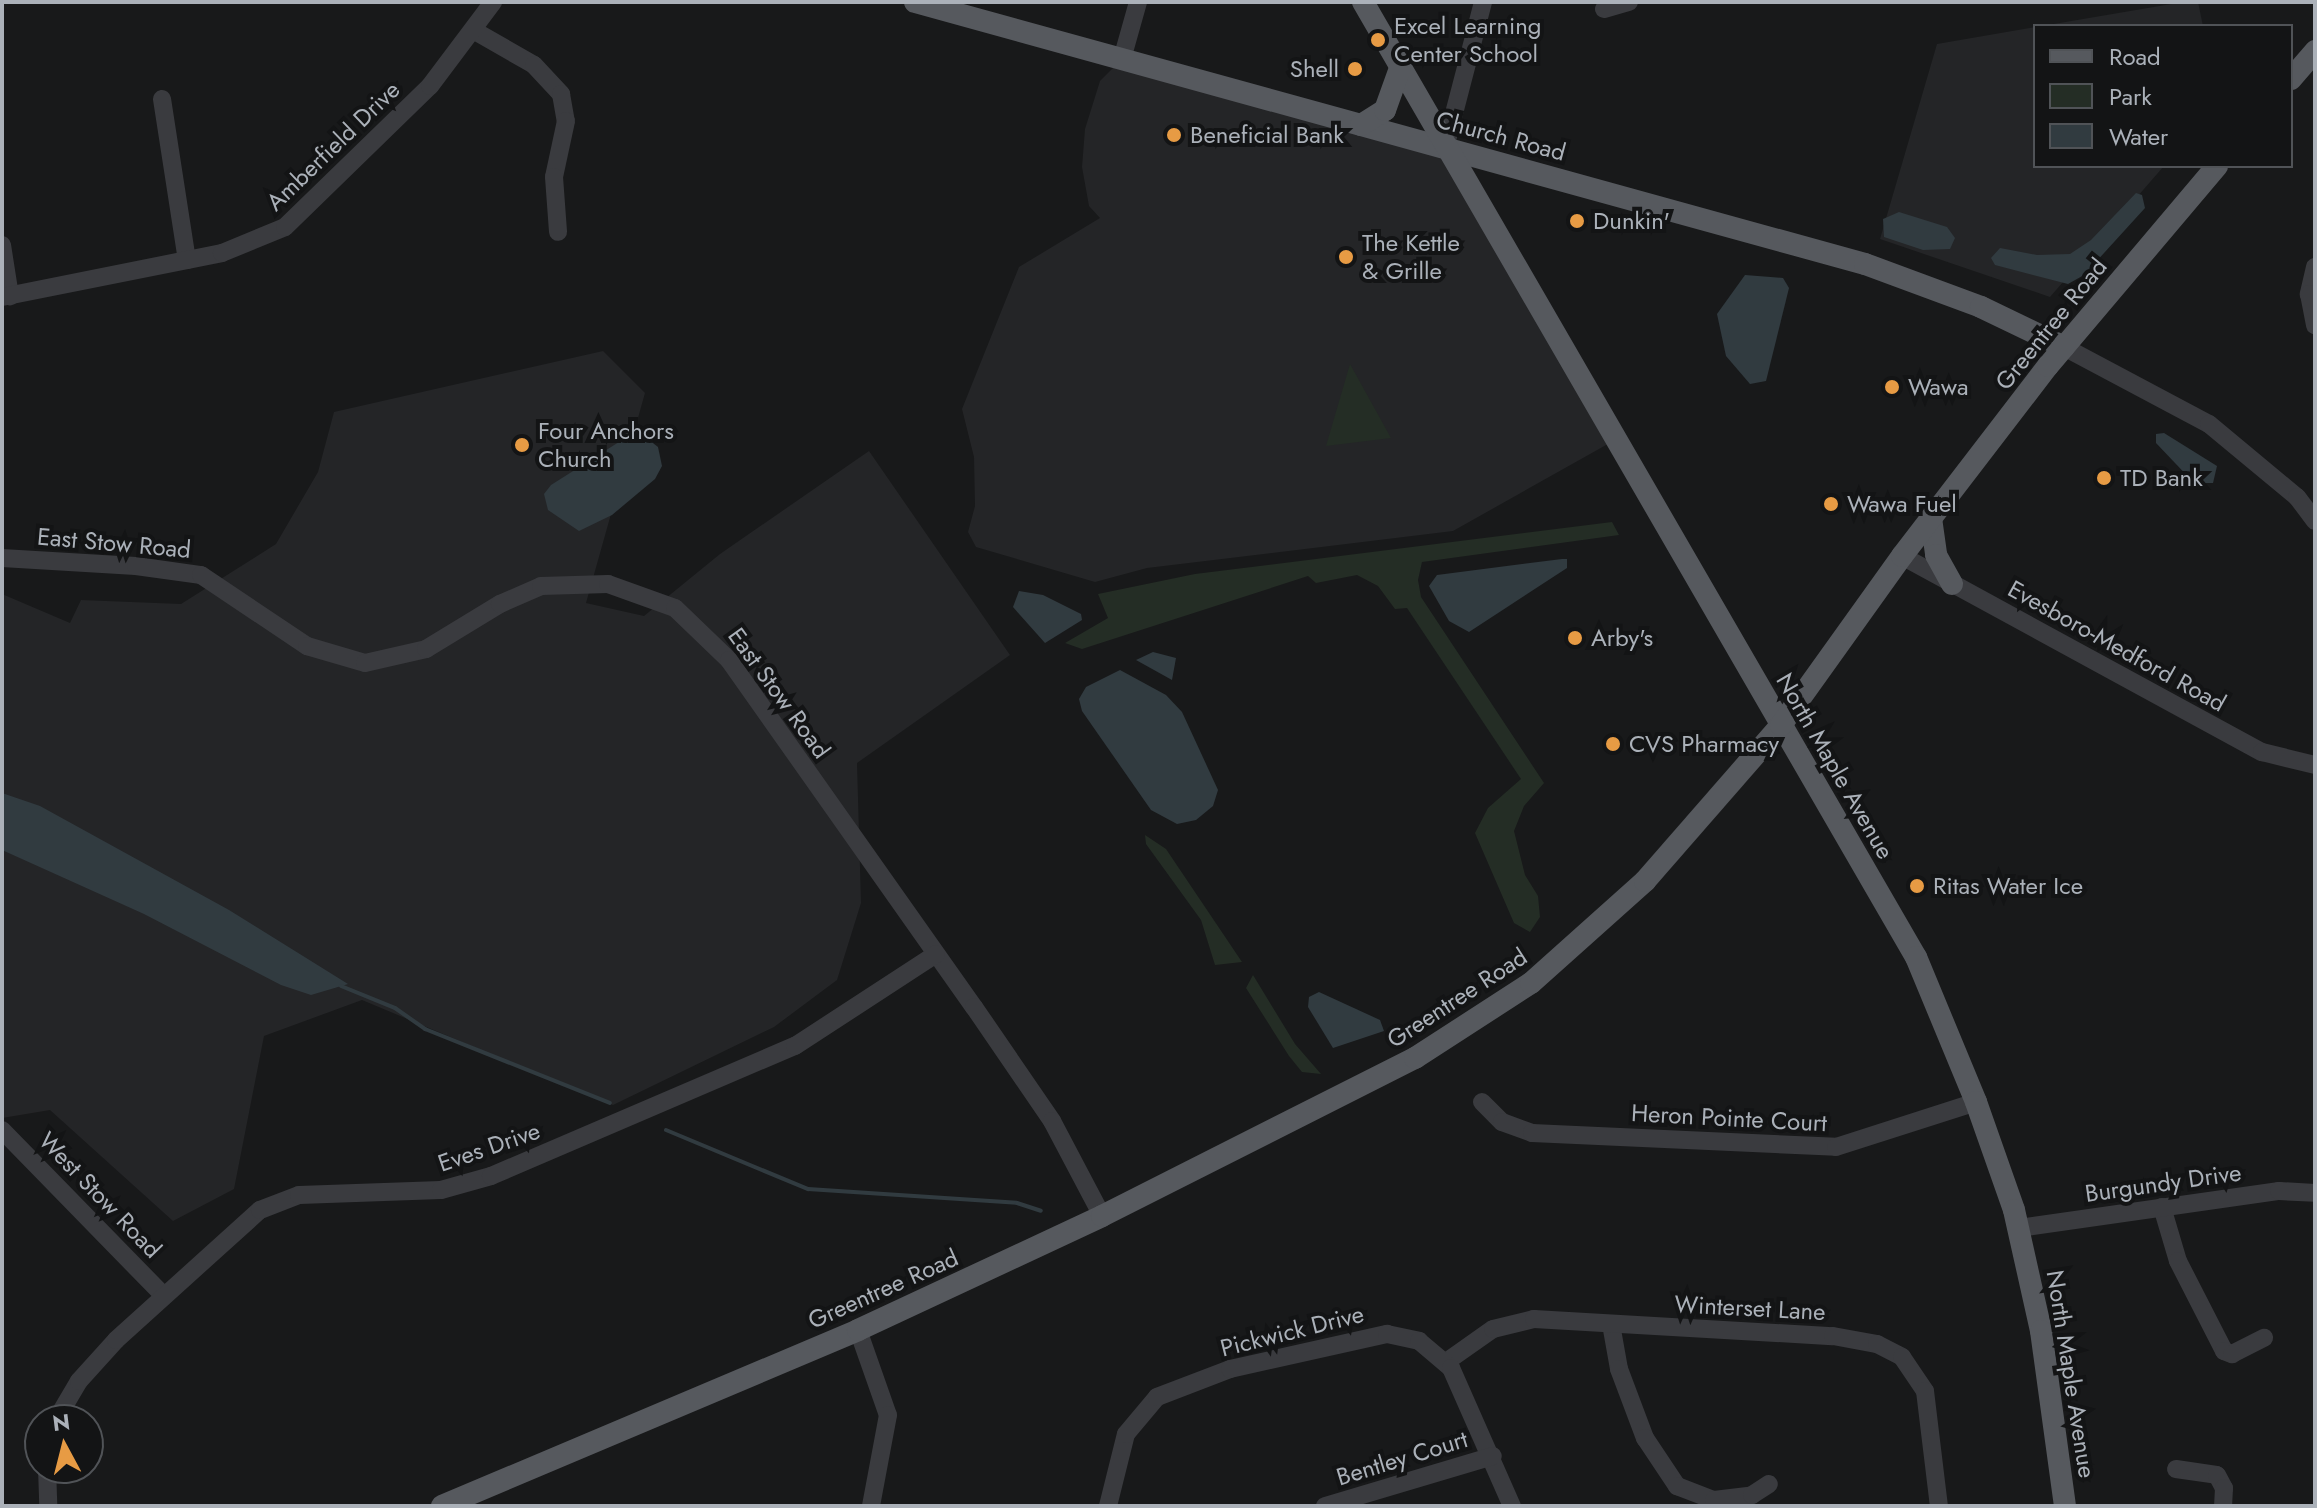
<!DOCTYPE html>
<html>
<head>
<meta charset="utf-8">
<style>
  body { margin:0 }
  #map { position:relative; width:2317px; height:1508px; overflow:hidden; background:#18191a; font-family:Jost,sans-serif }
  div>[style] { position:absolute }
  .built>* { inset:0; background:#242527 }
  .green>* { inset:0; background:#242d25 }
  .water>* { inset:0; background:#313b40 }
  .stream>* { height:4px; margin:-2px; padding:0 2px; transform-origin:2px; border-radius:2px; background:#313b40 }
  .minor>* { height:18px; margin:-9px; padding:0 9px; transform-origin:9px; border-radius:9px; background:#3a3b3f }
  .major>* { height:22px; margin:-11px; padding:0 11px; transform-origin:11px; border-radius:11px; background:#56595e }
  .dots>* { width:22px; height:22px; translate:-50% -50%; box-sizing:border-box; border:4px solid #131415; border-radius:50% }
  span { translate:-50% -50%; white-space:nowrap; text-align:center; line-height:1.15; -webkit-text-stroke:8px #131415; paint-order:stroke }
  .poi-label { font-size:24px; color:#abb1b9 }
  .left { translate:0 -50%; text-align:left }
  .right { translate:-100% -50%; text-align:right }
  .street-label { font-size:24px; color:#abb1b9 }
  .frame { position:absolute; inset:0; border:4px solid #abb1b9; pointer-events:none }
  .legend { position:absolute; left:2033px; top:24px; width:260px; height:144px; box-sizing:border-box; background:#131415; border:2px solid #505357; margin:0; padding:10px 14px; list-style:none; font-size:24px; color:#abb1b9 }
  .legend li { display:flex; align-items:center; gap:16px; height:40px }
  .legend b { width:40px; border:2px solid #505357 }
  .north { position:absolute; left:24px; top:1404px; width:80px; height:80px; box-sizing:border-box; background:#131415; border:2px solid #505357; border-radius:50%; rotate:353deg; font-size:22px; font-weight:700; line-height:32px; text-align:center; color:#abb1b9 }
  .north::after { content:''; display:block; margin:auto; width:28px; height:36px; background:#e79b44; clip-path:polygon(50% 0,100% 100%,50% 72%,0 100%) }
</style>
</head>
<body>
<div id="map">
  <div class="built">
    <div style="clip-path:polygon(2183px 2px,2198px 2px,2203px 26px,2042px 26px)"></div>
    <div style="clip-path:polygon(2035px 27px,2035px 166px,2164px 166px,2050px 297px,1880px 239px,1937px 44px)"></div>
    <div style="clip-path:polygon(1122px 59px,1445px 148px,1615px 440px,1453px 531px,1147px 568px,1095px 582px,976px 547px,968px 532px,975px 506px,974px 457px,962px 409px,1019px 267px,1100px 218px,1089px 206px,1082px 167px,1085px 129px,1100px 81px)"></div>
    <div style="clip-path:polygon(603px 351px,645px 393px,586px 603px,644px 616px,720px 554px,869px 451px,1010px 655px,857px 763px,861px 903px,837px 980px,774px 1027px,613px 1105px,362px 1000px,264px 1036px,234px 1189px,173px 1221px,50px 1110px,2px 1118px,2px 594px,70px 623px,81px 600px,181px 604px,276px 544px,318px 472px,334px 412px)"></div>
  </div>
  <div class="green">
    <div style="clip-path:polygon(1350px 364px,1391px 438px,1326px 446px)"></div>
    <div style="clip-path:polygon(1612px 522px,1619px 535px,1422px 562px,1418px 580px,1421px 597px,1544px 783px,1524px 806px,1514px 831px,1525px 875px,1538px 896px,1540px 917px,1530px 932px,1514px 923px,1475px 833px,1488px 808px,1521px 779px,1407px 608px,1395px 609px,1378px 586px,1357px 575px,1316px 583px,1308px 576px,1082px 649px,1065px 643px,1108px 618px,1098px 594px,1195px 574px)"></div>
    <div style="clip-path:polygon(1145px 835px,1166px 849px,1242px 962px,1215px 965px,1201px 920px,1146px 844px)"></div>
    <div style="clip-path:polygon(1253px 975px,1295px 1044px,1321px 1074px,1302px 1072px,1289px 1056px,1246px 988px)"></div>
  </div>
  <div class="water">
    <div style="clip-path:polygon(2136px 193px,2142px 195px,2145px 208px,2084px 275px,2068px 284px,1995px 265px,1991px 258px,2000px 248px,2037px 255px,2070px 254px,2091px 240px)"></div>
    <div style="clip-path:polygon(1899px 212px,1947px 227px,1955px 238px,1950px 249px,1923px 250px,1884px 237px,1883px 219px)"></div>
    <div style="clip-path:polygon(1745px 275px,1783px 278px,1789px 288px,1766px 381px,1750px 384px,1726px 356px,1717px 314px)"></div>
    <div style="clip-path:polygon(2164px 433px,2217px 466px,2213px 483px,2194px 483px,2156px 443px,2156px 434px)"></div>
    <div style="clip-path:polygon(630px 435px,644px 436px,658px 447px,662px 466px,655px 479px,612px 515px,579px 531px,548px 510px,544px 494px,551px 485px)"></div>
    <div style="clip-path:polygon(1562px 559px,1567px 559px,1567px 568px,1469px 632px,1449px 621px,1429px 586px,1437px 575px)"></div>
    <div style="clip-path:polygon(1019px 591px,1043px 595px,1081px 614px,1082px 620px,1045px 643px,1013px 607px)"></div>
    <div style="clip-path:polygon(1153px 652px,1176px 658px,1172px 680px,1136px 660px)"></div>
    <div style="clip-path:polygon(1120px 670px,1166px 695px,1182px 712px,1218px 790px,1213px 806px,1196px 820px,1177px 824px,1151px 810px,1082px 711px,1079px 699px,1086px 687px)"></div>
    <div style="clip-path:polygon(2px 793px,40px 806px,229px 910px,348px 984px,311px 995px,281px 985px,144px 914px,2px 850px)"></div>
    <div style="clip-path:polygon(1319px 992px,1380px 1020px,1384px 1031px,1333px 1048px,1308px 1007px,1309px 997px)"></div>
  </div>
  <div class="stream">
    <div style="left:341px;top:986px;width:58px;rotate:22.2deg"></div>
    <div style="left:395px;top:1008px;width:37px;rotate:35deg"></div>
    <div style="left:425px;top:1029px;width:199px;rotate:21.8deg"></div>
    <div style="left:666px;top:1130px;width:154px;rotate:22.6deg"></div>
    <div style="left:808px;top:1189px;width:209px;rotate:3.8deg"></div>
    <div style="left:1017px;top:1203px;width:25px;rotate:18deg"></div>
  </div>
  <div class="minor">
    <div style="left:1604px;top:9px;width:26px;rotate:-16deg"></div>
    <div style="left:473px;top:30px;width:70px;rotate:29.8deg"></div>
    <div style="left:534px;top:65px;width:40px;rotate:47deg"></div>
    <div style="left:561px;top:94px;width:27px;rotate:80deg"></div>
    <div style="left:566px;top:121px;width:57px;rotate:102.1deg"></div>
    <div style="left:554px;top:177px;width:55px;rotate:85.8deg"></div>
    <div style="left:1122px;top:59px;width:59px;rotate:-74.3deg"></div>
    <div style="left:162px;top:99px;width:163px;rotate:81.2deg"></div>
    <div style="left:1445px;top:148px;width:151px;rotate:-75.4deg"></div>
    <div style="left:2px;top:245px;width:52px;rotate:81.1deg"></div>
    <div style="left:2315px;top:267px;width:28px;rotate:103deg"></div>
    <div style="left:2309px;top:294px;width:32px;rotate:79deg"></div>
    <div style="left:2px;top:297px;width:224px;rotate:-11.3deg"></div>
    <div style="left:222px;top:253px;width:68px;rotate:-22.4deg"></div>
    <div style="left:285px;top:227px;width:202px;rotate:-44.2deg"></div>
    <div style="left:430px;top:86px;width:105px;rotate:-53.1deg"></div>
    <div style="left:2064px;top:347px;width:164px;rotate:28deg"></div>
    <div style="left:2209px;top:424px;width:114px;rotate:39.7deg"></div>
    <div style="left:2297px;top:497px;width:30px;rotate:53deg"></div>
    <div style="left:1902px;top:556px;width:410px;rotate:28.6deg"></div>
    <div style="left:2262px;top:752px;width:55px;rotate:13.8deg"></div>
    <div style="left:2px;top:558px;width:134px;rotate:3.4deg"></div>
    <div style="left:136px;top:566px;width:66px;rotate:7.9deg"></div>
    <div style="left:201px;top:575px;width:128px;rotate:33.8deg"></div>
    <div style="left:307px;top:646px;width:60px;rotate:16.3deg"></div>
    <div style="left:365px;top:663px;width:63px;rotate:-12.9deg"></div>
    <div style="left:426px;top:649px;width:87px;rotate:-31.3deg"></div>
    <div style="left:500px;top:604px;width:45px;rotate:-23.7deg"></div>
    <div style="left:541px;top:586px;width:67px;rotate:-1.7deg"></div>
    <div style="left:608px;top:584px;width:71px;rotate:19.7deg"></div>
    <div style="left:675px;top:608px;width:75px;rotate:43.9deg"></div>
    <div style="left:729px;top:660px;width:425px;rotate:54.8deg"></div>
    <div style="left:974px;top:1007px;width:138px;rotate:55.6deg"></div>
    <div style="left:1052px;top:1121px;width:107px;rotate:62.2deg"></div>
    <div style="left:1482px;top:1102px;width:28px;rotate:45deg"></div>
    <div style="left:1502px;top:1122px;width:32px;rotate:20deg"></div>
    <div style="left:1532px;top:1133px;width:304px;rotate:2.6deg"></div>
    <div style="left:1836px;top:1147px;width:147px;rotate:-17.8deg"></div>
    <div style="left:2px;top:1130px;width:231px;rotate:45.7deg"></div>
    <div style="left:2162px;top:1207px;width:56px;rotate:73.5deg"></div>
    <div style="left:2178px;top:1261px;width:101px;rotate:62.9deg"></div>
    <div style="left:2224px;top:1351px;width:9px;rotate:21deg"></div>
    <div style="left:2232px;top:1354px;width:36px;rotate:-27deg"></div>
    <div style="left:2019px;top:1228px;width:263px;rotate:-8.1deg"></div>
    <div style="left:2279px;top:1191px;width:36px;rotate:3deg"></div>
    <div style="left:1611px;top:1324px;width:46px;rotate:79.9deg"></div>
    <div style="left:1619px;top:1369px;width:74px;rotate:69.4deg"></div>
    <div style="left:1645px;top:1438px;width:58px;rotate:56.3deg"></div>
    <div style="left:1677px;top:1486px;width:40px;rotate:21deg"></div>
    <div style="left:1714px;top:1500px;width:38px;rotate:-7deg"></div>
    <div style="left:1752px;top:1495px;width:20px;rotate:-33deg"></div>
    <div style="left:858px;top:1330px;width:90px;rotate:70.6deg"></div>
    <div style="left:888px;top:1415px;width:93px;rotate:100.6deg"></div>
    <div style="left:1446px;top:1362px;width:57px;rotate:-35.1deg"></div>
    <div style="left:1493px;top:1329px;width:42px;rotate:-13.7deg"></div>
    <div style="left:1534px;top:1319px;width:299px;rotate:3.3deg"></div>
    <div style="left:1833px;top:1336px;width:45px;rotate:10.3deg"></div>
    <div style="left:1877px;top:1344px;width:28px;rotate:27deg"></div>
    <div style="left:1902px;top:1357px;width:41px;rotate:55.9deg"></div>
    <div style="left:1925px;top:1391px;width:116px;rotate:83.1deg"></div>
    <div style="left:56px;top:1420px;width:45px;rotate:-59.5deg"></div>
    <div style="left:79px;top:1381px;width:55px;rotate:-47.9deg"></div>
    <div style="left:116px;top:1340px;width:194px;rotate:-42.1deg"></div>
    <div style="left:260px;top:1210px;width:42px;rotate:-21deg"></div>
    <div style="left:299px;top:1195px;width:142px;rotate:-2deg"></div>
    <div style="left:441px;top:1190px;width:52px;rotate:-15.6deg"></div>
    <div style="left:491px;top:1176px;width:331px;rotate:-23.2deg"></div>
    <div style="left:795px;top:1046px;width:168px;rotate:-33.1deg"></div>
    <div style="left:47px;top:1468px;width:38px;rotate:88deg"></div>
    <div style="left:2176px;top:1469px;width:41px;rotate:8.3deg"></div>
    <div style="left:2217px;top:1475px;width:15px;rotate:62deg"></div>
    <div style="left:2224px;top:1488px;width:18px;rotate:93deg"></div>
    <div style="left:1108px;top:1506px;width:74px;rotate:-76deg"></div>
    <div style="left:1126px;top:1434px;width:48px;rotate:-50deg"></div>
    <div style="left:1157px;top:1397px;width:78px;rotate:-21deg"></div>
    <div style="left:1230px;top:1369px;width:161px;rotate:-12.6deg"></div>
    <div style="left:1387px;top:1334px;width:33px;rotate:12deg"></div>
    <div style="left:1419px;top:1341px;width:42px;rotate:40.2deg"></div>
    <div style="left:1451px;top:1368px;width:151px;rotate:66.2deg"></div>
    <div style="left:1325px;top:1506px;width:175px;rotate:-16.6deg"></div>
  </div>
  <div class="major">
    <div style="left:915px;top:2px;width:985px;rotate:15.42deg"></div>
    <div style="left:1865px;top:264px;width:124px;rotate:20.3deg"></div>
    <div style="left:1981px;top:307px;width:92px;rotate:25.7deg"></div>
    <div style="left:1363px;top:2px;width:1104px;rotate:59.93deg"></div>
    <div style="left:1916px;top:957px;width:157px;rotate:67.5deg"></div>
    <div style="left:1976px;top:1102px;width:114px;rotate:70.6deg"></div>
    <div style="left:2014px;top:1210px;width:124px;rotate:77.4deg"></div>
    <div style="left:2041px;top:1331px;width:177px;rotate:82.2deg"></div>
    <div style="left:2291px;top:79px;width:37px;rotate:-49deg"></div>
    <div style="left:1361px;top:125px;width:28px;rotate:-32deg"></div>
    <div style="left:1385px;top:110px;width:45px;rotate:-70.3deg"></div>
    <div style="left:1931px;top:518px;width:37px;rotate:82deg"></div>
    <div style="left:1936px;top:555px;width:33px;rotate:61deg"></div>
    <div style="left:442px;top:1506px;width:452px;rotate:-22.9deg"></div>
    <div style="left:858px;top:1330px;width:269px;rotate:-25deg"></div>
    <div style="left:1102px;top:1216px;width:351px;rotate:-26.8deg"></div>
    <div style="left:1415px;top:1058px;width:138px;rotate:-32.9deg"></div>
    <div style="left:1531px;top:983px;width:153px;rotate:-41.8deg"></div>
    <div style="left:1645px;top:881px;width:207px;rotate:-48.9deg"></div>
    <div style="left:1781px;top:725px;width:208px;rotate:-54.4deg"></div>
    <div style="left:1902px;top:556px;width:240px;rotate:-52.5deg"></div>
    <div style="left:2048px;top:366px;width:262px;rotate:-49.8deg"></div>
  </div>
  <div class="dots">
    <div style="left:1378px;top:40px;background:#e79b44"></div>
    <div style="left:1355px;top:69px;background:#e79b44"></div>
    <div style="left:1174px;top:135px;background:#e79b44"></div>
    <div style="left:1577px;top:221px;background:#e79b44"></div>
    <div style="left:1346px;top:257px;background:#e79b44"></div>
    <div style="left:1892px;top:387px;background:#e79b44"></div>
    <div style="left:522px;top:445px;background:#e79b44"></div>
    <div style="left:2104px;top:478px;background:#e79b44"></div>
    <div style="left:1831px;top:504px;background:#e79b44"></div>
    <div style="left:1575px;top:638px;background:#e79b44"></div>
    <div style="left:1613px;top:744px;background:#e79b44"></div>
    <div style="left:1917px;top:886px;background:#e79b44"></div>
  </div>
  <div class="poi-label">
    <span class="left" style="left:1394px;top:40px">Excel Learning<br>Center School</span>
    <span class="right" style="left:1339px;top:69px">Shell</span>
    <span class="left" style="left:1190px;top:135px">Beneficial Bank</span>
    <span class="left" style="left:1593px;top:221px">Dunkin'</span>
    <span class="left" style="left:1362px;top:257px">The Kettle<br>&amp; Grille</span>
    <span class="left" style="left:1908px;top:387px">Wawa</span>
    <span class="left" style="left:538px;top:445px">Four Anchors<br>Church</span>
    <span class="left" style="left:2120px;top:478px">TD Bank</span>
    <span class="left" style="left:1847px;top:504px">Wawa Fuel</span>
    <span class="left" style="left:1591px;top:638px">Arby's</span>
    <span class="left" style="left:1629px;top:744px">CVS Pharmacy</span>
    <span class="left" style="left:1933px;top:886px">Ritas Water Ice</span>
  </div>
  <div class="street-label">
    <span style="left:1501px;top:136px;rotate:15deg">Church Road</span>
    <span style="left:333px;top:146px;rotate:-44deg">Amberfield Drive</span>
    <span style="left:2051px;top:324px;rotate:-51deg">Greentree Road</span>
    <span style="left:114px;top:543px;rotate:5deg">East Stow Road</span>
    <span style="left:2117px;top:646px;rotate:29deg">Evesboro-Medford Road</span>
    <span style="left:779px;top:693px;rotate:54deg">East Stow Road</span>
    <span style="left:1835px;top:766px;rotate:60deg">North Maple Avenue</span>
    <span style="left:1457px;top:998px;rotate:-33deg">Greentree Road</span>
    <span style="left:1729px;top:1118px;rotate:3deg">Heron Pointe Court</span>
    <span style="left:489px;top:1147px;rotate:-19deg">Eves Drive</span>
    <span style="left:2163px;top:1183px;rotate:-8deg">Burgundy Drive</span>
    <span style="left:100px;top:1195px;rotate:46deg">West Stow Road</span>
    <span style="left:883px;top:1289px;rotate:-24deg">Greentree Road</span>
    <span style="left:1750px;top:1308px;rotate:3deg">Winterset Lane</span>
    <span style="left:1292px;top:1331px;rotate:-14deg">Pickwick Drive</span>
    <span style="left:2071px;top:1374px;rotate:81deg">North Maple Avenue</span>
    <span style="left:1402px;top:1458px;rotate:-17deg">Bentley Court</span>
  </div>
  <div class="frame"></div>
  <ul class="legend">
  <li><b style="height:10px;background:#56595e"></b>Road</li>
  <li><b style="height:22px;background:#242d25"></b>Park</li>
  <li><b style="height:22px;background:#313b40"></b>Water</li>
  </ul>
  <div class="north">N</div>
</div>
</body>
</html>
